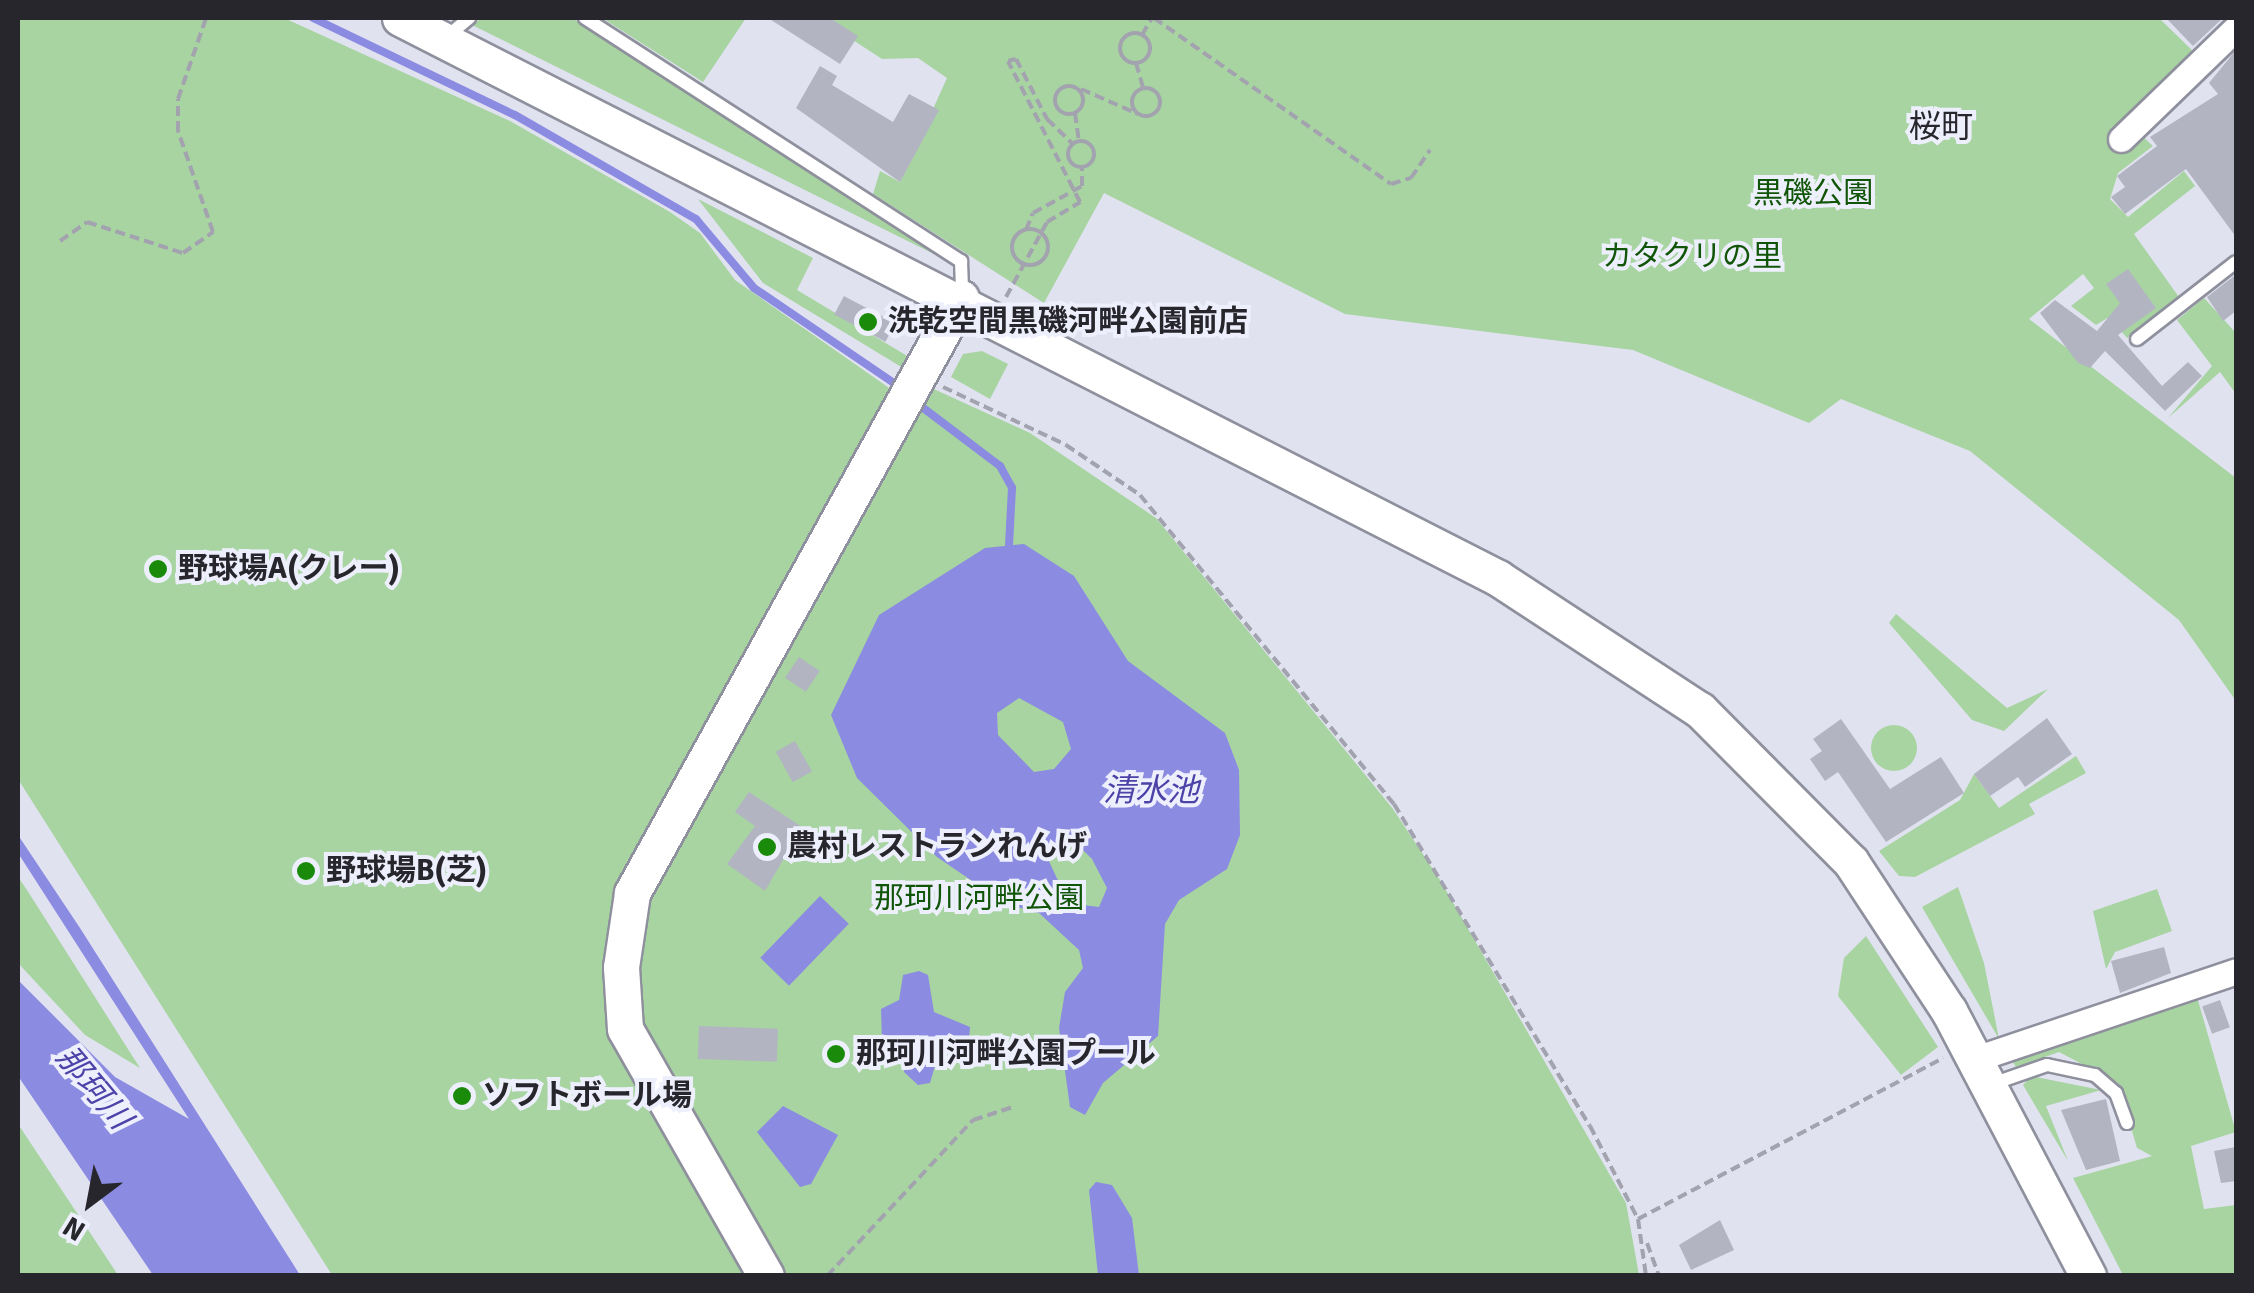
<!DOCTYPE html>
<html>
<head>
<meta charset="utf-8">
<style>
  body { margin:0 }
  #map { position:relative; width:2254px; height:1293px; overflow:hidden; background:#e1e2f0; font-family:Signika,"Noto Sans JP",sans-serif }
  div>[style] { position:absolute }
  .green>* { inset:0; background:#a7d4a1 }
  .round { border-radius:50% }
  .water>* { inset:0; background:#8b8be1; transform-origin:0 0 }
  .stream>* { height:8px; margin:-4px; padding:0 4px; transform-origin:4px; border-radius:4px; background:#8b8be1 }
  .building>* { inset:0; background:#b3b4c2; transform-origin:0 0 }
  .path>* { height:4px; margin-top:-2px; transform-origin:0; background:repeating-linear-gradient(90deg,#a3a3af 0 10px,transparent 0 15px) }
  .path>.ring { margin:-2px; padding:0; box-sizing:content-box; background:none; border:4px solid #a3a3af; border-radius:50% }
  .roads { filter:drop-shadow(2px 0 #8f909d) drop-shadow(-2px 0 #8f909d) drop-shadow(0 2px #8f909d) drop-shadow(0 -2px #8f909d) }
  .lane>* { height:12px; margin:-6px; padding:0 6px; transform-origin:6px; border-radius:6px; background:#fff }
  .street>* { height:25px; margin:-12.5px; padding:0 12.5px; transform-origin:12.5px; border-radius:12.5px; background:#fff }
  .secondary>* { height:35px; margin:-17.5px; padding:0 17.5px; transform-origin:17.5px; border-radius:17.5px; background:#fff }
  .path-bridge>* { height:4px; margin-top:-2px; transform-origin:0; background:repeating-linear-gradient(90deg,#a3a3af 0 10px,transparent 0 15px) }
  .path-bridge>.ring { margin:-2px; padding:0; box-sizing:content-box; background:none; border:4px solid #a3a3af; border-radius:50% }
  .dots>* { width:28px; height:28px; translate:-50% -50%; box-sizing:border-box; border:5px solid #eeeffd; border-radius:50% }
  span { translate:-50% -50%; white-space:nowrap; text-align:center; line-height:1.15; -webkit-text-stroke:8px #eeeffd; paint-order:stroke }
  .park-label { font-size:30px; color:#115608 }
  .poi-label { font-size:30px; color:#26262c; font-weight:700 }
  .left { translate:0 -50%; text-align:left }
  .neighbourhood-label { font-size:32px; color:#26262c }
  .water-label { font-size:32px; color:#4c42a8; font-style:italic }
  .frame { position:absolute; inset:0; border:20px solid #26262c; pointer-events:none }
  .north { position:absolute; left:40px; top:1153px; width:100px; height:100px; -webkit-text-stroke:8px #eeeffd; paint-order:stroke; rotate:212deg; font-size:28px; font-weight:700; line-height:40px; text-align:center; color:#26262c }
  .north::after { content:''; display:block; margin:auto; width:35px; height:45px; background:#26262c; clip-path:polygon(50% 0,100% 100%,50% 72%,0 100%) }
</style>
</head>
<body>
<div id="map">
  <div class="green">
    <div style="clip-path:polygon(18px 18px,284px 18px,510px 121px,670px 212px,700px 233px,735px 280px,892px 390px,925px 385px,1030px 433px,1156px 518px,1393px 809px,1440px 880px,1626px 1203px,1639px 1275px,332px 1275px,18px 779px)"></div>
    <div style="clip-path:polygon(481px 18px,572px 18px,940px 257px,472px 25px)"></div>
    <div style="clip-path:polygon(602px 18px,746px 18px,703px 82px)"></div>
    <div style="clip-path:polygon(819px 18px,2159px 18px,2198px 56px,2132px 127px,2153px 146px,2118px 173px,2110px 199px,2128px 217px,2184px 171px,2195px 186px,2134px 234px,2181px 300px,2127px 338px,2109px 317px,2096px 325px,2071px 306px,2094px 288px,2083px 274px,2029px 319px,2236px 478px,2236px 701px,2179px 620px,1970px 451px,1841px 399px,1809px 423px,1633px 350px,1345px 314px,1104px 193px,1044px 303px,873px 194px,880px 171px,900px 182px,947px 78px,918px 58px,882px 59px)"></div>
    <div style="clip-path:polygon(698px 199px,813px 258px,797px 290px,909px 357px,903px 368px,763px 283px)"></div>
    <div style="clip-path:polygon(2204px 298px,2236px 333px,2236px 394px,2220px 372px,2168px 418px,2212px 366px,2177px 320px)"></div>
    <div style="clip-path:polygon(982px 351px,1008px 364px,990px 399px,951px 377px,963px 354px)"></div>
    <div style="clip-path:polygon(1896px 614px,2007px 708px,2048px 689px,2004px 731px,1972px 720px,1889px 623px)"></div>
    <div class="round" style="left:1871px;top:725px;width:46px;height:46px"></div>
    <div style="clip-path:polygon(2076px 756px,2086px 773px,2029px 804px,2035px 814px,1915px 877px,1899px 876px,1879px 851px,1960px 800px,1974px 774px,1999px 808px)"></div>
    <div style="clip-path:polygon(18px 877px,27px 890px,140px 1068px,85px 1035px,18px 963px)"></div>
    <div style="clip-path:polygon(1958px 887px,1984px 963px,1999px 1039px,1922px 907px)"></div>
    <div style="clip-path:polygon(2157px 889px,2172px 931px,2115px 952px,2106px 969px,2093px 911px)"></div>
    <div style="clip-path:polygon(1866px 936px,1938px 1047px,1901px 1075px,1838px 996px,1844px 958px)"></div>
    <div style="clip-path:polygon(2197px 997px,2236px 1132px,2191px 1146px,2204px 1209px,2236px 1205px,2236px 1275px,2123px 1275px,2073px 1178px,2152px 1156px,2137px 1148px,2118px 1083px,2059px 1052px,2016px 1067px,2009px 1056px)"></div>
    <div style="clip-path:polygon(2031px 1076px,2101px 1090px,2046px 1106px,2068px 1161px,2023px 1085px)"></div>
    <div style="clip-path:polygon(18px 1124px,118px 1275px,18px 1275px)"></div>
  </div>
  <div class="water">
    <div style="clip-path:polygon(evenodd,1024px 544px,1074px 576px,1128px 661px,1225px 733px,1239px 770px,1240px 835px,1227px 869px,1179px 900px,1165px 924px,1158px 1036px,1103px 1083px,1085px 1115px,1070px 1107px,1059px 1028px,1065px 992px,1083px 968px,1079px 950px,1039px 913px,1006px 904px,937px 857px,857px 778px,831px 715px,879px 615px,985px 548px,1024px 544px,1019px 698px,1063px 722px,1071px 749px,1054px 769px,1034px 772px,998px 735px,997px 713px,1019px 698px,1024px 544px,1057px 842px,1077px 844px,1092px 859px,1107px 888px,1099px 907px,1075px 904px,1061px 887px,1047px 857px,1057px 842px)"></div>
    <div style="clip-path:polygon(18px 835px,80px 928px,300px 1275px,153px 1275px,18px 1076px,18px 980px,115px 1077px,189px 1119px,18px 853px)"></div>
    <div style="left:820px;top:896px;width:40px;height:86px;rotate:44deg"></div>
    <div style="clip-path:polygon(919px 971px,928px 975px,934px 1012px,970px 1027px,969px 1040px,939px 1052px,930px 1083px,918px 1085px,904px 1072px,907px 1050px,882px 1041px,881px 1009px,899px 1000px,903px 975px)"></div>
    <div style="clip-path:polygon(783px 1106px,838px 1135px,811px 1184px,800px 1187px,757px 1132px)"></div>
    <div style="clip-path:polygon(1096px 1182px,1112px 1185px,1132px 1218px,1139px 1275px,1098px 1275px,1089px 1190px)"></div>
  </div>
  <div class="stream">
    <div style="left:313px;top:18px;width:224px;rotate:25.7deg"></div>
    <div style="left:515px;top:115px;width:209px;rotate:29.9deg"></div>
    <div style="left:696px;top:219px;width:90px;rotate:50deg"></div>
    <div style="left:754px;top:288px;width:178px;rotate:34.2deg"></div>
    <div style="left:914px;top:401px;width:108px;rotate:37.1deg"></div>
    <div style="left:1000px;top:466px;width:25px;rotate:61deg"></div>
    <div style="left:1012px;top:488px;width:57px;rotate:93deg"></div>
  </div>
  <div class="building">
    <div style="clip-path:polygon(768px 18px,830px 18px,858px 36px,840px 64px)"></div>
    <div style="clip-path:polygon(2166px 18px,2223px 18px,2193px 46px)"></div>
    <div style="clip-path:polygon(2236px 50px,2236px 237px,2186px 169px,2125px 214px,2111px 197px,2125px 187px,2117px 176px,2157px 146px,2150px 137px,2218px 94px,2209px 83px)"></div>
    <div style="clip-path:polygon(820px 66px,837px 76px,832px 85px,893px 122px,909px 94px,939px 110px,900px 182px,796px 108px)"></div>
    <div style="clip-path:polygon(2128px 269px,2156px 308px,2118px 335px,2162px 386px,2188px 362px,2202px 376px,2165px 411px,2105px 351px,2090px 368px,2078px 363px,2040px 313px,2055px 300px,2097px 331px,2120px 303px,2106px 284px)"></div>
    <div style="clip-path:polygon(2234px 276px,2236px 311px,2223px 321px,2207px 297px)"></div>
    <div style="left:844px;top:296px;width:58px;height:21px;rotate:28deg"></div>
    <div style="left:799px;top:657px;width:25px;height:25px;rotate:34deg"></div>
    <div style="clip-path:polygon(2047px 718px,2072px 754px,2025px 787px,2018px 777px,1990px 796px,1974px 774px)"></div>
    <div style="clip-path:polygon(1841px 719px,1890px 789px,1941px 757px,1964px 793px,1886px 842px,1838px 772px,1825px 781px,1810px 759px,1822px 751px,1813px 739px)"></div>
    <div style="left:795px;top:741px;width:35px;height:22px;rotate:61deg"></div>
    <div style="clip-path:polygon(749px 792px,802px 827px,765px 891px,727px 864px,755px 826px,735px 812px)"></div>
    <div style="clip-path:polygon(2164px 947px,2171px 973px,2120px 993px,2111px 961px)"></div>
    <div style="left:2220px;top:1000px;width:29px;height:19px;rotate:70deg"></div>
    <div style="left:699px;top:1026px;width:79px;height:33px;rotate:2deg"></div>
    <div style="clip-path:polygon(2106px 1099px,2120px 1161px,2086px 1170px,2061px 1110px)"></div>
    <div style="clip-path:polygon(2236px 1147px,2236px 1181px,2221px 1183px,2214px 1151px)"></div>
    <div style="clip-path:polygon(1720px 1220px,1734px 1250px,1691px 1270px,1679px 1245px)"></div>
  </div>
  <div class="path">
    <div style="left:1154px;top:18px;width:289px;rotate:35deg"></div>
    <div style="left:1391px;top:184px;width:21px;rotate:-17deg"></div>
    <div style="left:1411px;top:178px;width:34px;rotate:-56deg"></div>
    <div class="ring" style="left:1120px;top:33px;width:26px;height:26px"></div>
    <div style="left:1142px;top:35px;width:20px;rotate:-60deg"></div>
    <div style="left:1136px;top:63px;width:25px;rotate:74deg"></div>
    <div class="ring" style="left:1055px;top:86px;width:24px;height:24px"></div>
    <div class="ring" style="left:1132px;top:88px;width:24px;height:24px"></div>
    <div style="left:1081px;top:89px;width:62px;rotate:23.7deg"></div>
    <div style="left:1075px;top:113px;width:28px;rotate:82deg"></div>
    <div class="ring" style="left:1068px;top:141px;width:22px;height:22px"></div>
    <div style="left:60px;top:241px;width:33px;rotate:-35deg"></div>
    <div style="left:87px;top:222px;width:101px;rotate:17.9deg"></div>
    <div style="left:183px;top:253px;width:37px;rotate:-35deg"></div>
    <div style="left:213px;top:232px;width:107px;rotate:-109.1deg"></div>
    <div style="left:178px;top:131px;width:32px;rotate:-90deg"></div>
    <div style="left:178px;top:99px;width:86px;rotate:-70.9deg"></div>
    <div style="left:1006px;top:297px;width:85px;rotate:-61.3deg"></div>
    <div style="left:1047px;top:222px;width:39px;rotate:-31deg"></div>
    <div style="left:1080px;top:202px;width:158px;rotate:-117.1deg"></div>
    <div style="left:1008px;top:61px;width:8px;rotate:-14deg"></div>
    <div style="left:1016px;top:59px;width:68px;rotate:62.7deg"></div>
    <div style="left:1047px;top:119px;width:36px;rotate:44deg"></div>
    <div style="left:943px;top:387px;width:136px;rotate:25.2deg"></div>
    <div style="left:1066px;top:445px;width:89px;rotate:34deg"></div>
    <div style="left:1140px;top:495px;width:400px;rotate:50.6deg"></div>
    <div style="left:1394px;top:804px;width:377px;rotate:58.7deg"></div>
    <div style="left:1590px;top:1126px;width:105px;rotate:62.7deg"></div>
    <div style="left:1638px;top:1219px;width:58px;rotate:82deg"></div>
    <div style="left:1638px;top:1219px;width:345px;rotate:-27.8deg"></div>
    <div style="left:1647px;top:1243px;width:35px;rotate:70deg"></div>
    <div style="left:827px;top:1276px;width:214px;rotate:-46.9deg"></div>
    <div style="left:973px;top:1120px;width:42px;rotate:-18deg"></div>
  </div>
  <div class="roads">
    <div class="lane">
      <div style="left:585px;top:18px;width:448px;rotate:32.9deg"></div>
      <div style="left:961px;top:261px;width:35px;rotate:88deg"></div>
      <div style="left:444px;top:39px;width:33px;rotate:-40deg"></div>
      <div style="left:2137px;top:339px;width:125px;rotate:-37.9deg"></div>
      <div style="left:1992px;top:1084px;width:58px;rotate:-19.1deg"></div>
      <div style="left:2047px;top:1065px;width:49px;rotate:11.8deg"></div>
      <div style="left:2095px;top:1075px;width:28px;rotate:41deg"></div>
      <div style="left:2116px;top:1093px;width:32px;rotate:70deg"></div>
    </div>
    <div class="street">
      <div style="left:2121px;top:139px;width:160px;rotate:-44deg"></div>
      <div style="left:1975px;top:1059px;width:275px;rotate:-18.6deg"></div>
    </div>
    <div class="secondary">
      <div style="left:400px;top:18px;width:1233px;rotate:27.02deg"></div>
      <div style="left:1498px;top:578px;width:241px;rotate:33.2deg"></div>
      <div style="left:1700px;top:710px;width:214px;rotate:45.2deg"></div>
      <div style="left:1851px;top:862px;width:178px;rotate:56.7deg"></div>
      <div style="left:1949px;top:1011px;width:299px;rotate:62.3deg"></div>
      <div style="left:766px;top:1276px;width:284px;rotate:-119.7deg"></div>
      <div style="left:625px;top:1029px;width:62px;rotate:-93.7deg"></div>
      <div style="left:621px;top:967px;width:75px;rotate:-81.5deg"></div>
      <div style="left:632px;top:893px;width:680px;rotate:-61.06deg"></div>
    </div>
  </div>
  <div class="path-bridge">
    <div class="ring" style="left:1012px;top:229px;width:32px;height:32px"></div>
    <div style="left:1026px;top:230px;width:18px;rotate:-68deg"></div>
    <div style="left:1033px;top:213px;width:56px;rotate:-28.9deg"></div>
    <div style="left:1082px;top:186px;width:19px;rotate:-90deg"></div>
  </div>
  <div class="dots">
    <div style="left:868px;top:322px;background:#1a8a0a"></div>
    <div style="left:158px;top:569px;background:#1a8a0a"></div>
    <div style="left:767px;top:847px;background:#1a8a0a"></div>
    <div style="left:306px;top:871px;background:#1a8a0a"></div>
    <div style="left:836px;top:1054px;background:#1a8a0a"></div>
    <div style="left:462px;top:1096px;background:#1a8a0a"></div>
  </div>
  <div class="park-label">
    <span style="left:1813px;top:194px">黒磯公園</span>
    <span style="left:1692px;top:257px">カタクリの里</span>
    <span style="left:979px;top:899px">那珂川河畔公園</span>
  </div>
  <div class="poi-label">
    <span class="left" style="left:888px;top:322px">洗乾空間黒磯河畔公園前店</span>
    <span class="left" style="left:178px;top:569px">野球場A(クレー)</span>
    <span class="left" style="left:787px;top:847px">農村レストランれんげ</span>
    <span class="left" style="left:326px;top:871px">野球場B(芝)</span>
    <span class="left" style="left:856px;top:1054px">那珂川河畔公園プール</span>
    <span class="left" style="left:482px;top:1096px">ソフトボール場</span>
  </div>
  <div class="neighbourhood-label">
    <span style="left:1941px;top:127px">桜町</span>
  </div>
  <div class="water-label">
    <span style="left:1151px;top:791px">清水池</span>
    <span style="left:93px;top:1088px;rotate:50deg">那珂川</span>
  </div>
  <div class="frame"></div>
  <div class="north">N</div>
</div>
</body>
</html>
